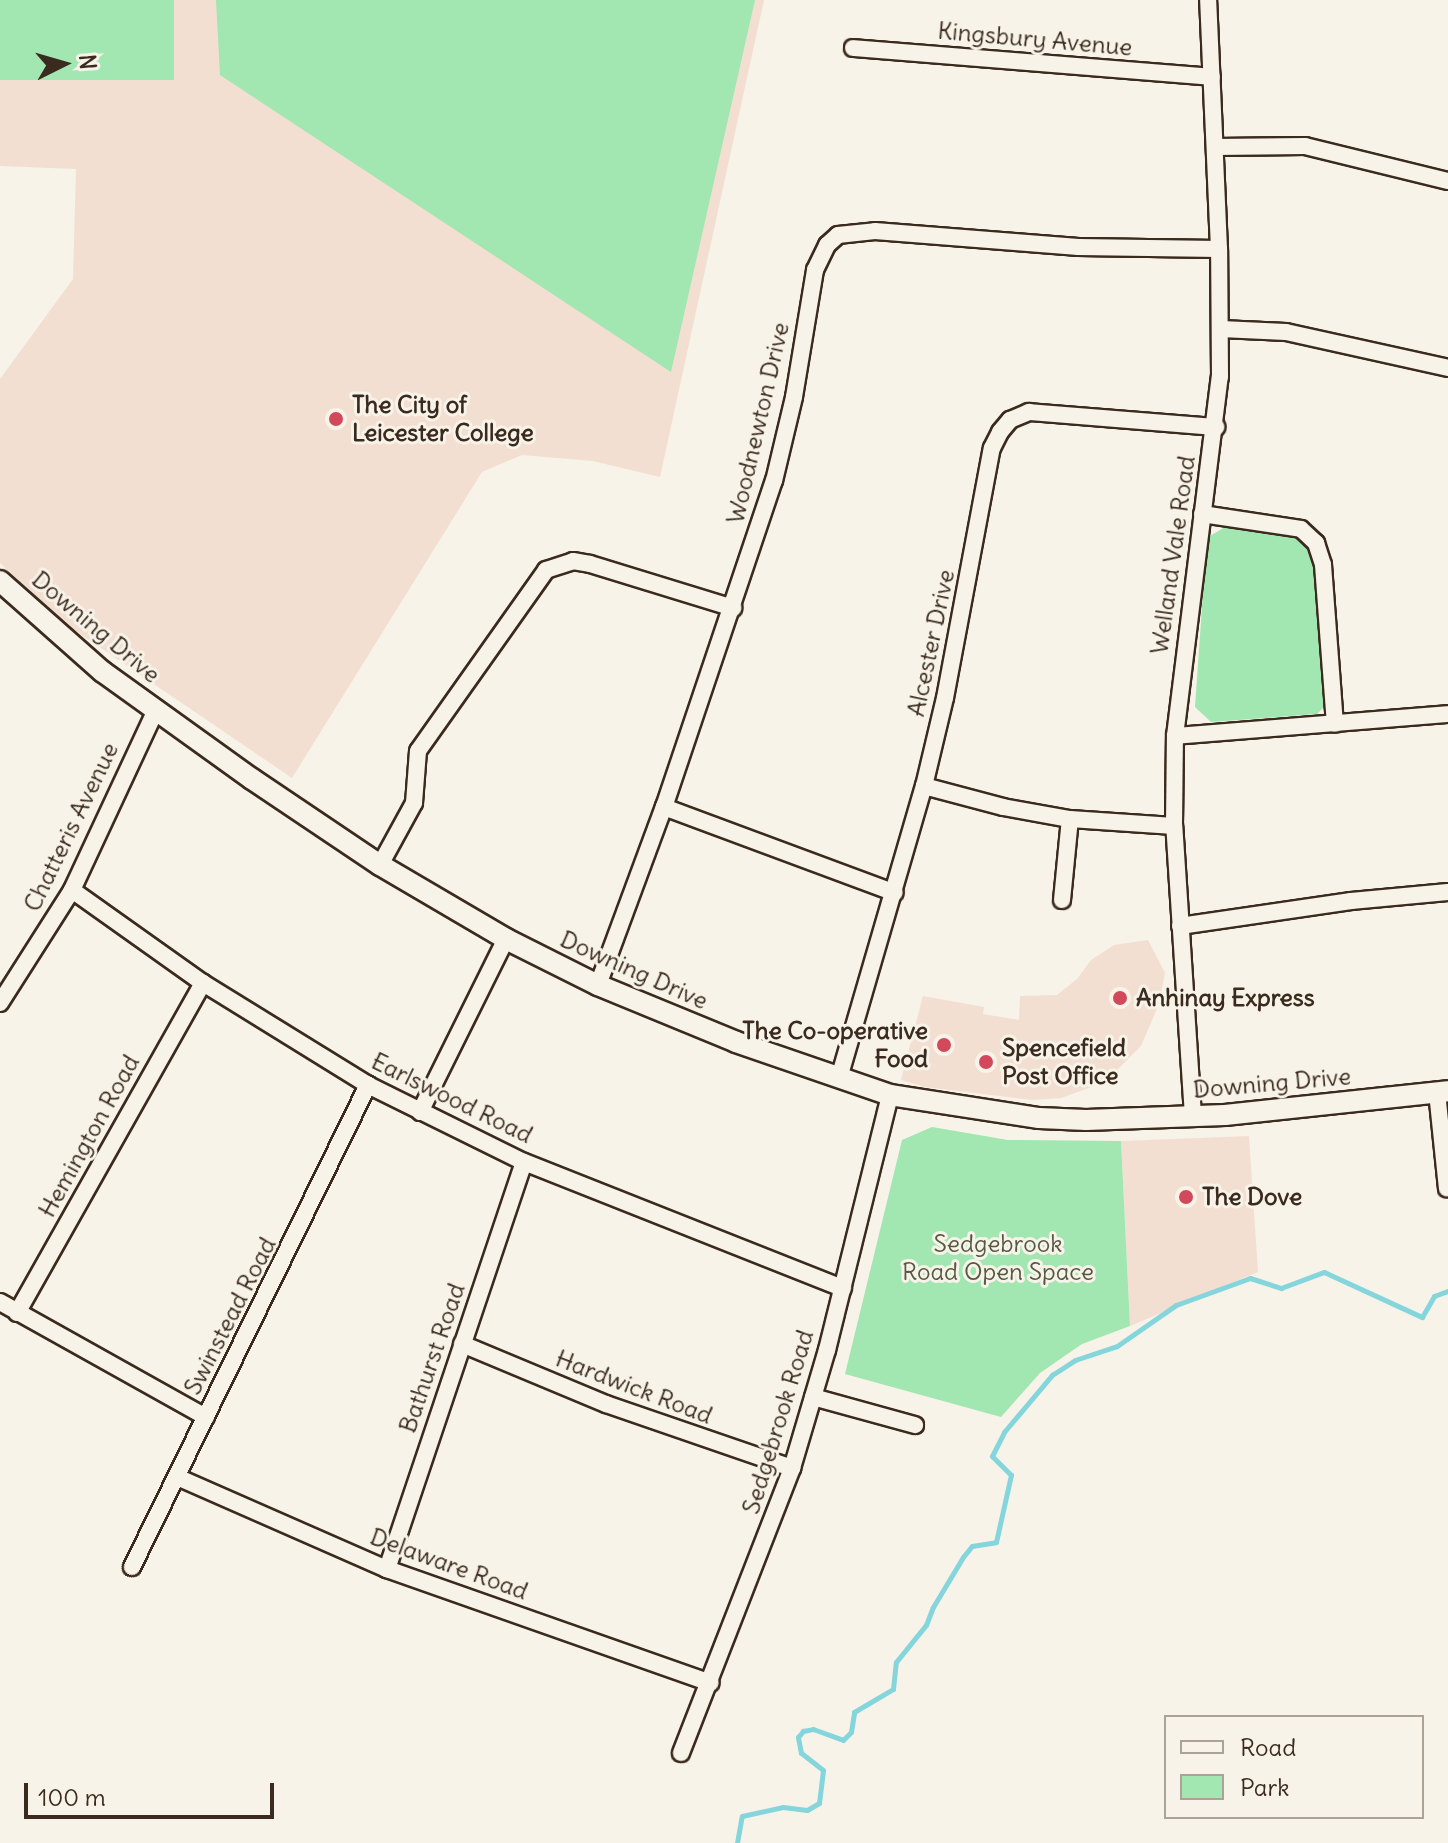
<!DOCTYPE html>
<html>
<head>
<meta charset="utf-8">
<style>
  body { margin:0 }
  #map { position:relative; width:1448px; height:1843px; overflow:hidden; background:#f7f3e8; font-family:Delius,sans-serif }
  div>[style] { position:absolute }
  .built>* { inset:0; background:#f2dfd1 }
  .green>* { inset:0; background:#a2e6b1; transform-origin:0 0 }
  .stream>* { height:5px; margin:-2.5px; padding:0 2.5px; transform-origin:2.5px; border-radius:2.5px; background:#85d6dc }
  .roads { filter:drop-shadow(2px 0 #3b2a1e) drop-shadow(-2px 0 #3b2a1e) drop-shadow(0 2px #3b2a1e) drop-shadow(0 -2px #3b2a1e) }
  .minor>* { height:16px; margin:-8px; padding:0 8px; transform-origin:8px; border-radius:8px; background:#f7f3e8 }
  .tertiary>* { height:20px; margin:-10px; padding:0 10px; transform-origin:10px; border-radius:10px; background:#f7f3e8 }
  .dots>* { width:22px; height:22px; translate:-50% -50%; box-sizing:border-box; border:4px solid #f7f3e8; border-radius:50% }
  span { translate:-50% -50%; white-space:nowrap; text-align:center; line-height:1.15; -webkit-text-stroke:6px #f7f3e8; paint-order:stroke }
  .street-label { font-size:24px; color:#3b2a1e }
  .poi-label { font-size:24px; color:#3b2a1e; font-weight:700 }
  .left { translate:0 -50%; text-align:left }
  .right { translate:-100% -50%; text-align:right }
  .park-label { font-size:24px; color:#555943 }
  .legend { position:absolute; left:1164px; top:1715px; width:260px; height:104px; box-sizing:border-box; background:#f7f3e8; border:2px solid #aca397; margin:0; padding:10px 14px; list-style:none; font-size:24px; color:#3b2a1e }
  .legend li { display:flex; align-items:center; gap:16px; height:40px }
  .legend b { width:40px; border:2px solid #aca397 }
  .north { position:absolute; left:24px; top:24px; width:80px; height:80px; -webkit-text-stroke:6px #f7f3e8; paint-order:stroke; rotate:85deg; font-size:22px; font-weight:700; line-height:32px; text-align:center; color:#3b2a1e }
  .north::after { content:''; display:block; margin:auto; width:28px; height:36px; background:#3b2a1e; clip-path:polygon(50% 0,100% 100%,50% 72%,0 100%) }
  .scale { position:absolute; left:24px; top:1783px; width:250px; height:36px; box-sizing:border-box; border:4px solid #3b2a1e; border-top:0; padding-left:10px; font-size:24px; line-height:28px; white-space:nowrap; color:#3b2a1e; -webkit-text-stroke:6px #f7f3e8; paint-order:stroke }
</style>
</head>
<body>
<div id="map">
  <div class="built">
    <div style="clip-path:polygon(0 0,764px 0,660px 477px,593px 461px,522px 455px,482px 472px,292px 778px,70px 627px,0 563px,0 379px,73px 279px,76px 169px,0 166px)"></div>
    <div style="clip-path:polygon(1148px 940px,1165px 973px,1159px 1004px,1141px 1046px,1105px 1082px,1061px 1098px,1032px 1100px,925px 1087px,901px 1080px,923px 996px,984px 1007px,983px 1014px,1019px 1020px,1020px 996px,1057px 995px,1077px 979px,1091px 960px,1114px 945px)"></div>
    <div style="clip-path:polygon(1249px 1136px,1258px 1272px,1130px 1326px,1121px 1141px)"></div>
  </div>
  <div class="green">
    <div style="left:0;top:0;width:174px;height:80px"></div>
    <div style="clip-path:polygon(216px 0,755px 0,671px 372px,220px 75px)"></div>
    <div style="clip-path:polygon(1227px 526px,1276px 531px,1297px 537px,1311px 548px,1317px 565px,1326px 705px,1317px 714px,1211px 722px,1195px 707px,1206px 549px,1210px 536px)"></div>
    <div style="clip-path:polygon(932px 1127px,1008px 1140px,1121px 1141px,1130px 1326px,1082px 1344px,1040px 1373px,1001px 1417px,845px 1374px,902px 1140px)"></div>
  </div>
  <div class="stream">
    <div style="left:737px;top:1843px;width:27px;rotate:-80deg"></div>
    <div style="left:742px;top:1816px;width:42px;rotate:-12.4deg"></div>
    <div style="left:783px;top:1807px;width:24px;rotate:7deg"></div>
    <div style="left:807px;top:1810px;width:14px;rotate:-30deg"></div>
    <div style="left:819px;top:1803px;width:33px;rotate:-83deg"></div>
    <div style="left:823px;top:1770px;width:28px;rotate:-142deg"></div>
    <div style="left:801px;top:1753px;width:16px;rotate:-101deg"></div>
    <div style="left:798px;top:1737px;width:8px;rotate:-50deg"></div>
    <div style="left:803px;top:1731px;width:10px;rotate:-11deg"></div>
    <div style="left:813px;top:1729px;width:32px;rotate:20deg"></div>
    <div style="left:843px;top:1740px;width:11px;rotate:-45deg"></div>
    <div style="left:851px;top:1732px;width:20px;rotate:-81deg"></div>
    <div style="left:854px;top:1712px;width:45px;rotate:-30.5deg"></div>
    <div style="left:893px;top:1689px;width:27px;rotate:-84deg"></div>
    <div style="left:896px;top:1662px;width:48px;rotate:-51deg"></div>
    <div style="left:926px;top:1625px;width:19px;rotate:-69deg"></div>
    <div style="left:933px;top:1607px;width:58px;rotate:-59deg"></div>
    <div style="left:963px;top:1557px;width:14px;rotate:-51deg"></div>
    <div style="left:972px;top:1546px;width:24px;rotate:-9deg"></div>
    <div style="left:996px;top:1542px;width:69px;rotate:-77.4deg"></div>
    <div style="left:1011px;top:1475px;width:27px;rotate:-135deg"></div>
    <div style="left:992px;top:1456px;width:27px;rotate:-63deg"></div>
    <div style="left:1004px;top:1432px;width:75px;rotate:-49.9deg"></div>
    <div style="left:1052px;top:1375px;width:27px;rotate:-33deg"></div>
    <div style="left:1075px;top:1360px;width:44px;rotate:-18.4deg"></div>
    <div style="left:1117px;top:1346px;width:72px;rotate:-34.8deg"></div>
    <div style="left:1176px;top:1305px;width:79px;rotate:-20deg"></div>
    <div style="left:1250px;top:1278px;width:33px;rotate:18deg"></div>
    <div style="left:1281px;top:1288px;width:46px;rotate:-20.4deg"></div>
    <div style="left:1324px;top:1272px;width:108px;rotate:24.7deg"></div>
    <div style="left:1422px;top:1317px;width:24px;rotate:-60deg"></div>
    <div style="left:1434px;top:1296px;width:15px;rotate:-20deg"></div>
  </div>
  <div class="roads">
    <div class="minor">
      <div style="left:853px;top:48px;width:360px;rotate:4.6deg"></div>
      <div style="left:1215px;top:147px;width:90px;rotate:-0.6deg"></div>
      <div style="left:1305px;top:146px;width:147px;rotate:13.8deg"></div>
      <div style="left:1221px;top:329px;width:65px;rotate:2.6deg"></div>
      <div style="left:1286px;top:332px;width:166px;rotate:12.5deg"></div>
      <div style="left:1202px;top:514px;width:100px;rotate:8.6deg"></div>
      <div style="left:1301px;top:529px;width:21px;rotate:43deg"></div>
      <div style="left:1316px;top:543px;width:23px;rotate:72deg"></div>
      <div style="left:1323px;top:565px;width:159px;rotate:85.7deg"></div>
      <div style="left:1175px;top:736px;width:274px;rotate:-4.6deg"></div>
      <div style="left:924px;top:786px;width:82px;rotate:14.9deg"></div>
      <div style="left:1003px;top:807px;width:68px;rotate:10.2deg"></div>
      <div style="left:1070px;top:819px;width:104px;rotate:3.9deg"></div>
      <div style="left:664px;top:807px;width:246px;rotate:20.4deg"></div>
      <div style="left:380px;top:865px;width:71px;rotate:-61.3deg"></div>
      <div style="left:414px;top:803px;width:52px;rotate:-85.6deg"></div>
      <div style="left:418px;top:751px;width:222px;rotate:-54.7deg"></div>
      <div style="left:546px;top:570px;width:28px;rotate:-18deg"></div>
      <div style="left:573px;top:561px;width:17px;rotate:10deg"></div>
      <div style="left:590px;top:564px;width:150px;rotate:17.1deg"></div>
      <div style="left:72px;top:890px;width:161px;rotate:35.4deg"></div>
      <div style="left:203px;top:983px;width:194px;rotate:31.7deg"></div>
      <div style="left:368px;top:1085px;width:174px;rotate:26.3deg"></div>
      <div style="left:524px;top:1162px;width:343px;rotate:21.6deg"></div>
      <div style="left:1062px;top:900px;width:81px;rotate:-84.4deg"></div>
      <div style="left:1180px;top:926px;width:173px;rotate:-8.3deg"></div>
      <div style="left:1351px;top:901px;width:97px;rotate:-5.3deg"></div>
      <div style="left:598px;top:985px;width:190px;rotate:-69.7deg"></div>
      <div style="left:664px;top:807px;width:344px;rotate:-71.4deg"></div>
      <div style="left:774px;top:481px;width:86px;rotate:-76.6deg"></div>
      <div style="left:794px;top:397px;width:129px;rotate:-80.6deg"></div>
      <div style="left:815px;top:270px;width:28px;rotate:-64deg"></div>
      <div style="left:827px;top:245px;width:15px;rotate:-42deg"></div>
      <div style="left:838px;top:235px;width:37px;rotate:-6deg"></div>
      <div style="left:875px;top:231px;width:204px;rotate:4.5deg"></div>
      <div style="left:1078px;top:247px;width:141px;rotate:0.8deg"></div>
      <div style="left:0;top:1003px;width:134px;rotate:-57.5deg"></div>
      <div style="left:72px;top:890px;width:199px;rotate:-65deg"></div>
      <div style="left:839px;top:1078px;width:304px;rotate:-73.8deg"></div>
      <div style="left:924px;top:786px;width:90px;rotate:-76.6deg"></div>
      <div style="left:945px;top:698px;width:254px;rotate:-79.4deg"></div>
      <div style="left:992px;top:448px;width:18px;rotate:-63deg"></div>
      <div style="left:1000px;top:432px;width:16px;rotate:-50deg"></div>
      <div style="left:1010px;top:420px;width:21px;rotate:-23deg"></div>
      <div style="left:1029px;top:412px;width:188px;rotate:4.6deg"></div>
      <div style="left:1437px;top:1092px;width:97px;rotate:84.1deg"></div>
      <div style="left:420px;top:1112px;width:193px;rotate:-63.6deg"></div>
      <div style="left:1193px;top:1116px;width:291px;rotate:-93.7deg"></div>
      <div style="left:1174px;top:826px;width:90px;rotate:-89.4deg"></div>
      <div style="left:1175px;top:736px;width:362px;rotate:-82.9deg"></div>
      <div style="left:1220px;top:377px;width:128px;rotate:-90.4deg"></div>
      <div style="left:1219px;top:249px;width:249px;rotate:-92.5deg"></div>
      <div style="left:0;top:1302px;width:236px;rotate:29.2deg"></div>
      <div style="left:17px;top:1313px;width:379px;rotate:-60.6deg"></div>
      <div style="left:462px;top:1344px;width:156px;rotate:22.6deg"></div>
      <div style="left:606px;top:1404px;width:197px;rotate:19deg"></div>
      <div style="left:813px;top:1397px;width:106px;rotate:15.4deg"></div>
      <div style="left:177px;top:1477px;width:229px;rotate:23.7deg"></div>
      <div style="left:387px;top:1569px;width:343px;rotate:19.4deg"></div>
      <div style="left:132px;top:1567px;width:537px;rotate:-63.91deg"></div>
      <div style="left:387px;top:1569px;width:429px;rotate:-71.4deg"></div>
      <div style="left:681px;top:1753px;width:306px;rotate:-68.7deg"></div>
      <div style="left:792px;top:1468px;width:123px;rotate:-73.5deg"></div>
      <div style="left:827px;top:1350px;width:263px;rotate:-76.1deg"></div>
    </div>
    <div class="tertiary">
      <div style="left:0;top:581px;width:137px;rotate:41.5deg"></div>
      <div style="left:103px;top:672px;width:183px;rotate:35.7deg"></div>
      <div style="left:252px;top:779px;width:154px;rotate:33.9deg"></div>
      <div style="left:380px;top:865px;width:146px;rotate:30.4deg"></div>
      <div style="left:506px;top:939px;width:103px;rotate:26.6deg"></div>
      <div style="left:598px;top:985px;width:149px;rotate:22.4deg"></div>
      <div style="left:736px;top:1042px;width:163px;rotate:19deg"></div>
      <div style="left:890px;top:1095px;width:151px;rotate:8.8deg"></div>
      <div style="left:1039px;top:1118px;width:47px;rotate:2.4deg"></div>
      <div style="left:1086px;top:1120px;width:139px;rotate:-2.1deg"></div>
      <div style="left:1225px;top:1115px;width:224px;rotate:-6.1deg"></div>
    </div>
  </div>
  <div class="dots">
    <div style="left:336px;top:419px;background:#d1495b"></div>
    <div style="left:1120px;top:998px;background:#d1495b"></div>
    <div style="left:944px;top:1045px;background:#d1495b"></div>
    <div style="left:986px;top:1062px;background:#d1495b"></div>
    <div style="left:1186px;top:1197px;background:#d1495b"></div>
  </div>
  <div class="street-label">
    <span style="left:1035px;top:39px;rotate:5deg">Kingsbury Avenue</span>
    <span style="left:758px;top:423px;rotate:-77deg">Woodnewton Drive</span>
    <span style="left:1173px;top:555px;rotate:-82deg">Welland Vale Road</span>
    <span style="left:96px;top:627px;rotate:40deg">Downing Drive</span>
    <span style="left:931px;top:643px;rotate:-78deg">Alcester Drive</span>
    <span style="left:71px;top:827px;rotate:-64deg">Chatteris Avenue</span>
    <span style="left:634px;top:970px;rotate:24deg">Downing Drive</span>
    <span style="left:1272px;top:1083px;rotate:-5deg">Downing Drive</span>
    <span style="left:452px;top:1098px;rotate:26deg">Earlswood Road</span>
    <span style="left:89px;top:1136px;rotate:-61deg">Hemington Road</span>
    <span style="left:230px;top:1316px;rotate:-63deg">Swinstead Road</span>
    <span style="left:432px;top:1358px;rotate:-71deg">Bathurst Road</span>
    <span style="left:634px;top:1387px;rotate:21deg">Hardwick Road</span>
    <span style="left:778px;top:1422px;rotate:-73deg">Sedgebrook Road</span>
    <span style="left:449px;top:1564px;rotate:20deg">Delaware Road</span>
  </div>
  <div class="poi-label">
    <span class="left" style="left:352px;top:419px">The City of<br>Leicester College</span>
    <span class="left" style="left:1136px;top:998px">Anhinay Express</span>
    <span class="right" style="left:928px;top:1045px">The Co-operative<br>Food</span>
    <span class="left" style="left:1002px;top:1062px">Spencefield<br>Post Office</span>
    <span class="left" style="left:1202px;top:1197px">The Dove</span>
  </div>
  <div class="park-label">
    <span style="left:998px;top:1258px">Sedgebrook<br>Road Open Space</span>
  </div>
  <ul class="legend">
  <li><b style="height:10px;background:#f7f3e8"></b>Road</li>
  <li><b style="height:22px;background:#a2e6b1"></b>Park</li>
  </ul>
  <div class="north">N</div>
  <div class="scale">100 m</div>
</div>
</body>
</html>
